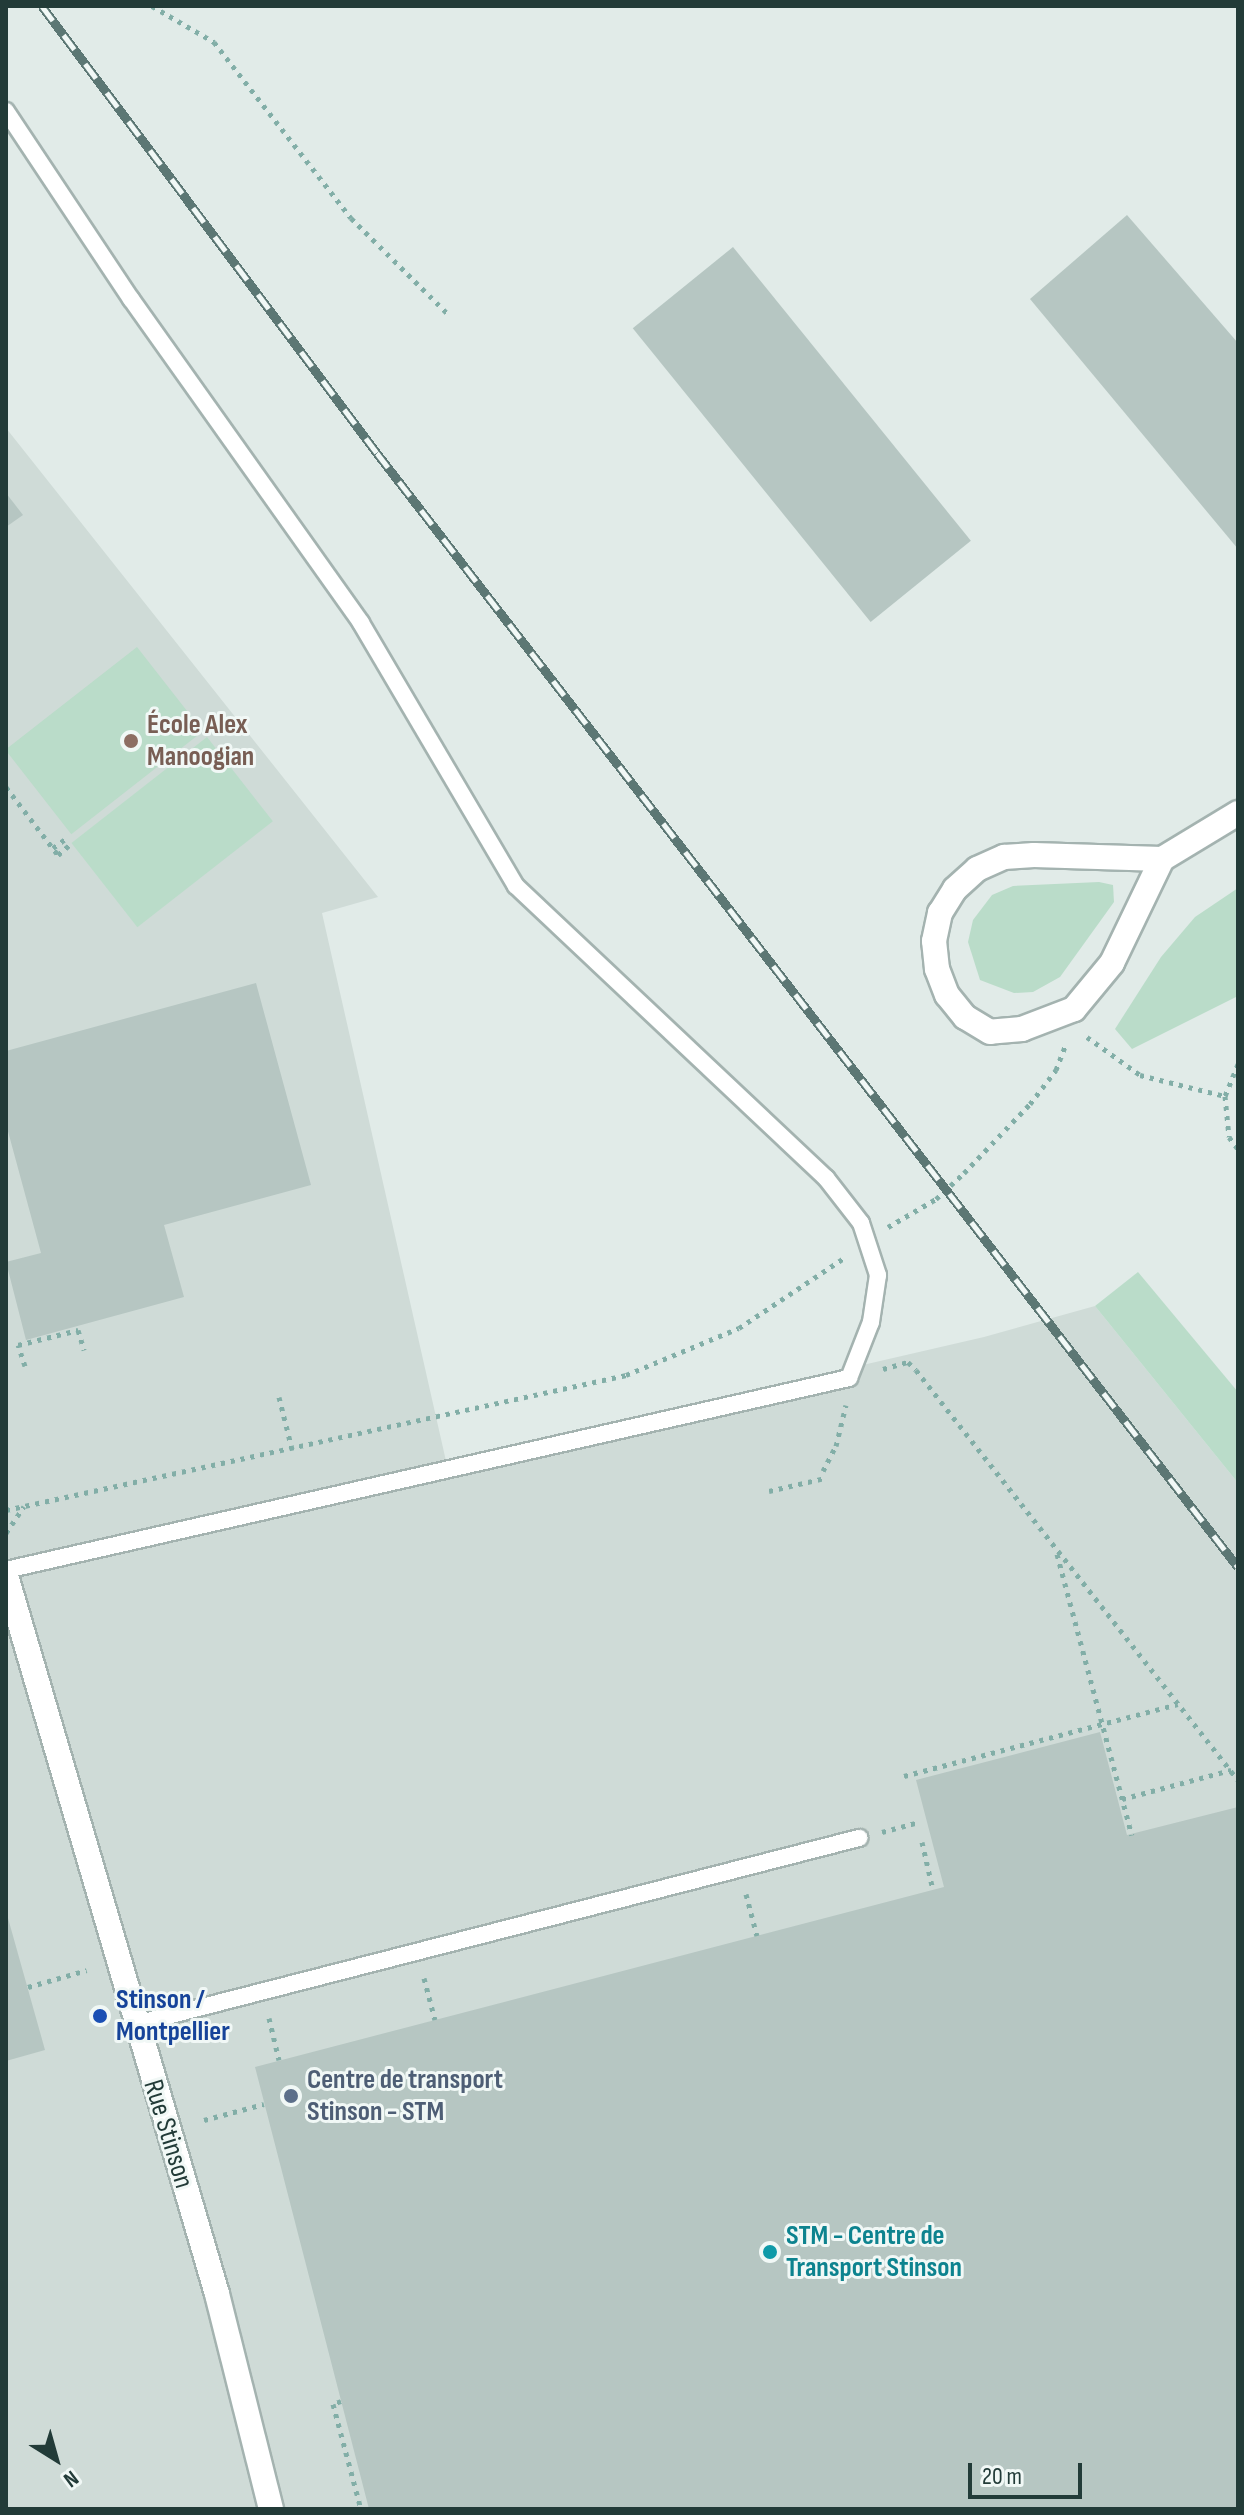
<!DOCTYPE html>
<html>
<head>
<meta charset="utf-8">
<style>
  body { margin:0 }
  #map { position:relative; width:1244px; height:2515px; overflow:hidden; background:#e1ebe8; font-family:"Sofia Sans Condensed",sans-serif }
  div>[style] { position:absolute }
  .built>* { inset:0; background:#cfdbd7 }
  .green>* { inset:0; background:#badcc9; transform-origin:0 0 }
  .building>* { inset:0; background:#b6c6c2; transform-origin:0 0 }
  .path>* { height:5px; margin-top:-2.5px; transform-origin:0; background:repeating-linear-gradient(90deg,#82aea7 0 4px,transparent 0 10px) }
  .roads { filter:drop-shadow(2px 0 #a4b3b0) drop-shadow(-2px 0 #a4b3b0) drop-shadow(0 2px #a4b3b0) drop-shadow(0 -2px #a4b3b0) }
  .service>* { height:16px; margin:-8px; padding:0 8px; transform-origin:8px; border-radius:8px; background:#fff }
  .minor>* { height:24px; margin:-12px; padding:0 12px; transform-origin:12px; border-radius:12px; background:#fff }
  .rail>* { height:9px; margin-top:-4.5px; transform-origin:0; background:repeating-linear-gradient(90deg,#f1f8f6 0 18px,#5c7774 0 36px); box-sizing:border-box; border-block:2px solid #5c7774 }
  .dots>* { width:22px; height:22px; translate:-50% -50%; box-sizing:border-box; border:4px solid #f1f8f6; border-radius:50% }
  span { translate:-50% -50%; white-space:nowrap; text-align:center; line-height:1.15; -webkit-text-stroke:6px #f1f8f6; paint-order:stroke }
  .education-label { font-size:28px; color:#785e54; font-weight:700 }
  .left { translate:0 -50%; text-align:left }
  .transit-label { font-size:28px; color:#164399; font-weight:700 }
  .service-label { font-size:28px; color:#4e5e75; font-weight:700 }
  .street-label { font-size:28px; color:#223b38 }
  .culture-label { font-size:28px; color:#0d838f; font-weight:700 }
  .frame { position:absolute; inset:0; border:8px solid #223b38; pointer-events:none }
  .north { position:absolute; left:16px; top:2419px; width:80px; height:80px; -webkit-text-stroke:6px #f1f8f6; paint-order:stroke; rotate:143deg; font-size:22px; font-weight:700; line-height:32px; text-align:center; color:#223b38 }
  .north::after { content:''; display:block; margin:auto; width:28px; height:36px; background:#223b38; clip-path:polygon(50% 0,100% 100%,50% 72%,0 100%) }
  .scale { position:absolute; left:968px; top:2463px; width:114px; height:36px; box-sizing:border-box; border:4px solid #223b38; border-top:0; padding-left:10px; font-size:24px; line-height:28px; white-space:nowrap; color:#223b38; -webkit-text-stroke:6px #f1f8f6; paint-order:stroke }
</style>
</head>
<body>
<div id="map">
  <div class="built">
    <div style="clip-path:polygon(6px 428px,378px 897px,322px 913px,446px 1461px,984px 1337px,1095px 1306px,1238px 1483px,1238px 2509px,6px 2509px)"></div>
  </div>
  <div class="green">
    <div style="left:137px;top:647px;width:107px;height:167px;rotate:52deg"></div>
    <div style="left:207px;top:737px;width:107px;height:172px;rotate:52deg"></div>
    <div style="clip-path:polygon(1099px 882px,1113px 885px,1114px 902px,1060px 977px,1033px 992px,1014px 993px,980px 980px,968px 942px,973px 920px,992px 895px,1013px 886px)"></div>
    <div style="clip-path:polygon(1238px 888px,1238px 996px,1132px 1049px,1115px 1029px,1161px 957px,1195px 917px)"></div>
    <div style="clip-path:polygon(1138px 1272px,1238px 1392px,1238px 1483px,1095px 1306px)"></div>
  </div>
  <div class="building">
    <div style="clip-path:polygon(1127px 215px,1238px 343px,1238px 549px,1030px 299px)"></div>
    <div style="left:733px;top:247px;width:378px;height:129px;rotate:51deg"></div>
    <div style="clip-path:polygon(6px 493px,23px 515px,6px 527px)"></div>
    <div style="clip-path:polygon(256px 983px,311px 1185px,164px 1225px,184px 1297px,26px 1340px,6px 1262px,41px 1253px,6px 1124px,6px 1051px)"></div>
    <div style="clip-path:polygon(1100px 1732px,1127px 1835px,1238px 1807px,1238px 2509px,369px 2509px,255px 2067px,944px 1887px,916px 1780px)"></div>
    <div style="clip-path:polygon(6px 1911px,45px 2050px,6px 2061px)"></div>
  </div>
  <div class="path">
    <div style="left:152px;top:6px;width:72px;rotate:30.1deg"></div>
    <div style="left:214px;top:42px;width:223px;rotate:52.1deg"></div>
    <div style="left:351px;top:218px;width:135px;rotate:44.7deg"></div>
    <div style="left:6px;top:787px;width:86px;rotate:52.6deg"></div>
    <div style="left:58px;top:855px;width:18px;rotate:-41deg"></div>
    <div style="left:53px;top:848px;width:19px;rotate:-36deg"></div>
    <div style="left:1087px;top:1037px;width:65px;rotate:35.6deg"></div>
    <div style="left:1140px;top:1075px;width:88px;rotate:13.9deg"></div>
    <div style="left:1238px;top:1064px;width:35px;rotate:112deg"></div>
    <div style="left:1225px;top:1096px;width:41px;rotate:84.4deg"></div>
    <div style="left:1229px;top:1137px;width:15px;rotate:53deg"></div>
    <div style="left:888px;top:1227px;width:56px;rotate:-30.3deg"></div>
    <div style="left:936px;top:1199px;width:38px;rotate:-43deg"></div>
    <div style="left:964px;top:1173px;width:95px;rotate:-46.3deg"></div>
    <div style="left:1030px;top:1104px;width:43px;rotate:-52.6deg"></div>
    <div style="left:1056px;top:1070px;width:26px;rotate:-69deg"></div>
    <div style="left:25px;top:1366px;width:22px;rotate:-108deg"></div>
    <div style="left:18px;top:1345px;width:62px;rotate:-14deg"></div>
    <div style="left:78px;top:1330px;width:21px;rotate:73deg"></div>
    <div style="left:883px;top:1369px;width:26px;rotate:-16deg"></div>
    <div style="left:908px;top:1362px;width:11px;rotate:45deg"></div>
    <div style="left:916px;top:1370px;width:521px;rotate:51.86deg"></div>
    <div style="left:279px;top:1397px;width:54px;rotate:76deg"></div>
    <div style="left:823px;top:1471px;width:28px;rotate:-63deg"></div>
    <div style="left:836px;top:1446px;width:42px;rotate:-76.3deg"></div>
    <div style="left:769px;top:1491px;width:57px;rotate:-13.1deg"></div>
    <div style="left:6px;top:1510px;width:635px;rotate:-12.28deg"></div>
    <div style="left:626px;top:1375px;width:122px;rotate:-22.6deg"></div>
    <div style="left:739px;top:1328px;width:126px;rotate:-33.7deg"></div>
    <div style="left:6px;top:1533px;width:32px;rotate:-56deg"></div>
    <div style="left:1057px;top:1554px;width:291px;rotate:75.1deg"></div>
    <div style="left:904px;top:1776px;width:283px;rotate:-14.7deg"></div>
    <div style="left:1122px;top:1799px;width:113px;rotate:-14.9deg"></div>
    <div style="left:882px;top:1832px;width:35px;rotate:-15deg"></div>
    <div style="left:922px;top:1842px;width:49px;rotate:77.1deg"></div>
    <div style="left:746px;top:1894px;width:43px;rotate:75.3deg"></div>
    <div style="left:424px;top:1978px;width:43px;rotate:75.3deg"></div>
    <div style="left:28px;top:1987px;width:61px;rotate:-16.1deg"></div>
    <div style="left:269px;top:2018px;width:43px;rotate:76.6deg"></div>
    <div style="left:204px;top:2120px;width:62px;rotate:-14.9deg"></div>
    <div style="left:341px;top:2401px;width:9px;rotate:159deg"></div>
    <div style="left:333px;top:2404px;width:109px;rotate:75.1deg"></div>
  </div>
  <div class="roads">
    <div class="service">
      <div style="left:6px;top:111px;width:226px;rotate:56.4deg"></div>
      <div style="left:131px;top:299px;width:397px;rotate:54.6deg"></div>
      <div style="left:361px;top:623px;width:305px;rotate:59.5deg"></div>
      <div style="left:516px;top:886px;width:426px;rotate:43.3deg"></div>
      <div style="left:826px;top:1178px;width:57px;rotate:52.1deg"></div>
      <div style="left:861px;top:1223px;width:55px;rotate:71.9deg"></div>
      <div style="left:878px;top:1275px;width:48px;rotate:98.5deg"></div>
      <div style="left:871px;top:1322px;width:60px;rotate:111.4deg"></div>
      <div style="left:849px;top:1378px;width:865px;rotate:167.17deg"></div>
      <div style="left:136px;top:2024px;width:747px;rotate:-14.43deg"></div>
    </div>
    <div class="minor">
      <div style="left:1034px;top:855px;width:128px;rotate:1.8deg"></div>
      <div style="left:1162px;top:859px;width:115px;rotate:115.7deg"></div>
      <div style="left:1112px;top:963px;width:60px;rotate:129.6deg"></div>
      <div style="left:1074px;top:1009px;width:56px;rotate:159deg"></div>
      <div style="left:1022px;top:1029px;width:32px;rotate:175deg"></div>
      <div style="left:990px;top:1032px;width:29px;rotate:-149deg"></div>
      <div style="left:965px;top:1017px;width:28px;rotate:-129deg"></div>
      <div style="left:947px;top:995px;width:28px;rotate:-111deg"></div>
      <div style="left:937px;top:969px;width:28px;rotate:-96deg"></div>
      <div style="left:934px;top:941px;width:29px;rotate:-78deg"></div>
      <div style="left:940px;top:913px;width:28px;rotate:-58deg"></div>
      <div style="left:955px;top:889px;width:30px;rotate:-42deg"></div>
      <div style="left:977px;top:869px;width:30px;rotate:-24deg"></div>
      <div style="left:1004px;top:857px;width:30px;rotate:-4deg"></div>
      <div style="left:1162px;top:859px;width:89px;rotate:-31.2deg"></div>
      <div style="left:6px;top:1576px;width:748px;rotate:73.62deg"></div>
      <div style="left:217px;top:2294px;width:222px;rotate:75.9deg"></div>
    </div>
  </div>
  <div class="rail">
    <div style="left:42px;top:6px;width:559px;rotate:53.15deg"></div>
    <div style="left:377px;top:453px;width:1408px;rotate:52.3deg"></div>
  </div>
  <div class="dots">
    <div style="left:131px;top:741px;background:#8d6e63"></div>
    <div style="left:100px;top:2016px;background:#1a4fb4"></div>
    <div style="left:291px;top:2096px;background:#5c6f8a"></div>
    <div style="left:770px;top:2252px;background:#0f9aa8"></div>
  </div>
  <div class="education-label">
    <span class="left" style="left:147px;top:741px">École Alex<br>Manoogian</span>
  </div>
  <div class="transit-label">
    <span class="left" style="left:116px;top:2016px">Stinson /<br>Montpellier</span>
  </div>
  <div class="service-label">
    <span class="left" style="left:307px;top:2096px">Centre de transport<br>Stinson - STM</span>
  </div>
  <div class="street-label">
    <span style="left:168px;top:2134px;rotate:73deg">Rue Stinson</span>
  </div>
  <div class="culture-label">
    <span class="left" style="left:786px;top:2252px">STM - Centre de<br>Transport Stinson</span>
  </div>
  <div class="frame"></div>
  <div class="north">N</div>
  <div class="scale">20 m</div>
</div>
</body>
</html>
